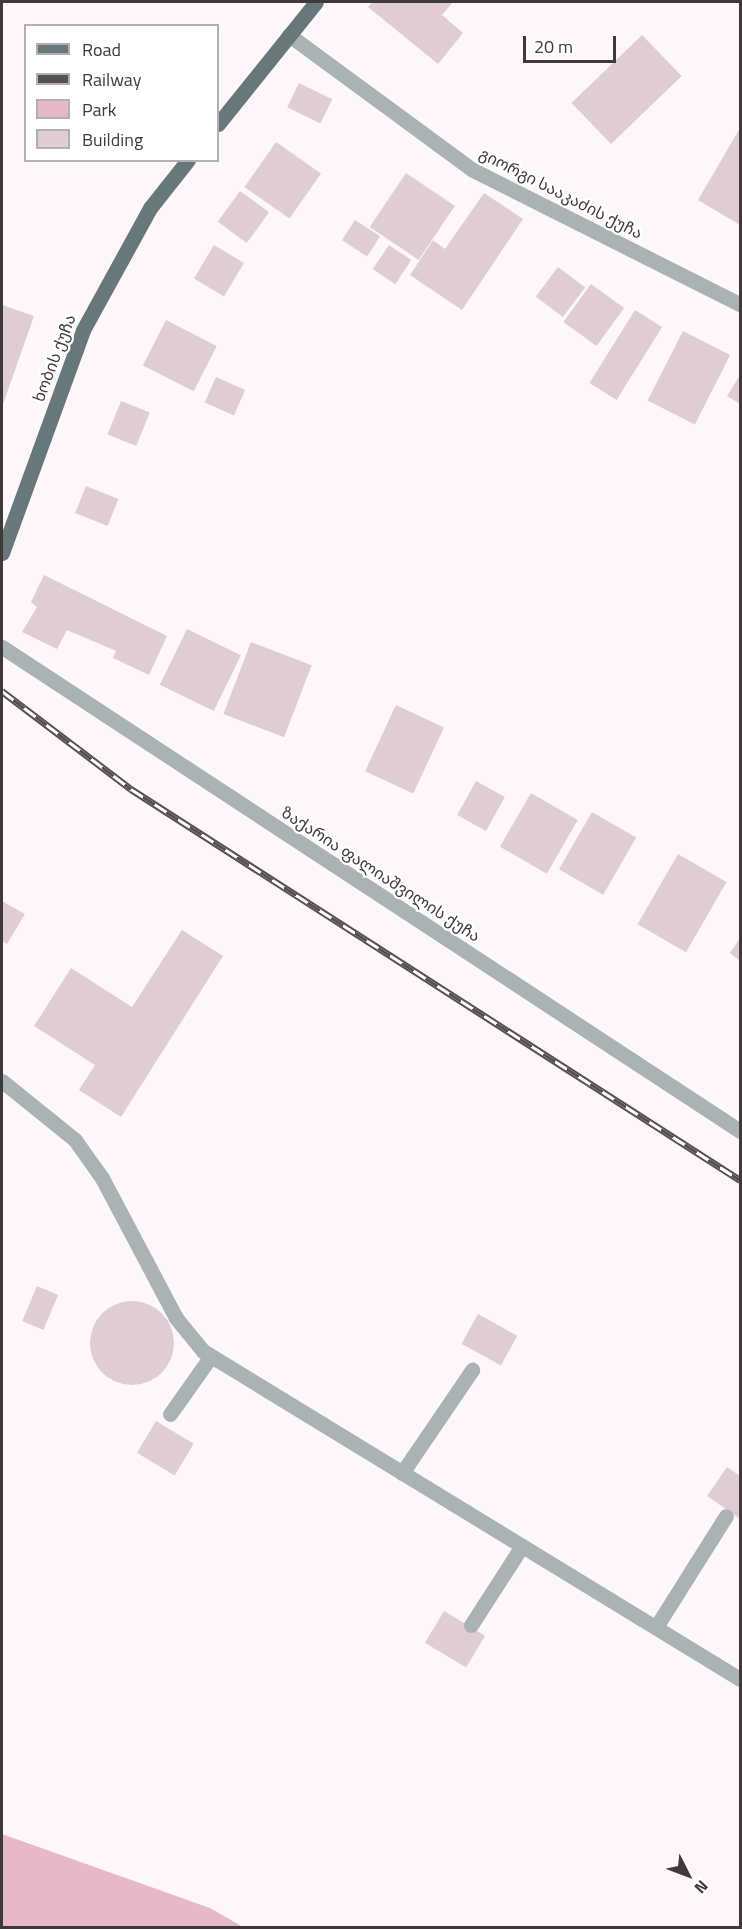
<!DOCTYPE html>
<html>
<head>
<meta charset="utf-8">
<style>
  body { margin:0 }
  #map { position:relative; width:742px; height:1929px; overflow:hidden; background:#fef7f9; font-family:"Titillium Web","Noto Sans Georgian",sans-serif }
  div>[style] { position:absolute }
  .green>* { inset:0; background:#e7b9c8 }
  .building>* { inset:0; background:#dfcdd3; transform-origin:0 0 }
  .round { border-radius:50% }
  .minor>* { height:15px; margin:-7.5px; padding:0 7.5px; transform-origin:7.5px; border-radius:7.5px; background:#aab2b3 }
  .major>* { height:15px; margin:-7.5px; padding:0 7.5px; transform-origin:7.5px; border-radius:7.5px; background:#68787a }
  .rail>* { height:7px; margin-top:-3.5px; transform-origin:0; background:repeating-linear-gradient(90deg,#fff 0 14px,#575052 0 28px); box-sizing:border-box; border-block:2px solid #575052 }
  span { translate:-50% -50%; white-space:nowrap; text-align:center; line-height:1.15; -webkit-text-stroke:4.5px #fff; paint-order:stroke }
  .street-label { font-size:16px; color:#40393b }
  .frame { position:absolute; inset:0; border:3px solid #40393b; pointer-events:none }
  .legend { position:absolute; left:24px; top:24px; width:195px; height:138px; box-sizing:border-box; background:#fff; border:2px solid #b3b0b1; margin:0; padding:8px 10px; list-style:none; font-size:18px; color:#40393b }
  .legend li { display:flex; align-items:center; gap:12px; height:30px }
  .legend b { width:30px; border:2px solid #b3b0b1 }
  .north { position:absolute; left:658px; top:1845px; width:60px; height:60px; -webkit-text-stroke:4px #fff; paint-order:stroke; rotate:132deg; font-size:16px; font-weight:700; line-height:24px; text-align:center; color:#40393b }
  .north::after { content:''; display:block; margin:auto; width:21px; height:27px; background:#40393b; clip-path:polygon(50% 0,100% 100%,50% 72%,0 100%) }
  .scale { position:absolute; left:523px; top:36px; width:93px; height:27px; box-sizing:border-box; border:3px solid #40393b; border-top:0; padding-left:8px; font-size:18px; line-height:21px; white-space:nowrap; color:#40393b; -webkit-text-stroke:4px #fff; paint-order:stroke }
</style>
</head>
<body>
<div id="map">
  <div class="green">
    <div style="clip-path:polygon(2px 1834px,210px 1908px,243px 1927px,2px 1927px)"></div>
  </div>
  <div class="building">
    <div style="clip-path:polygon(373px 2px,453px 2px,442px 15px,463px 33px,438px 64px,368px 7px)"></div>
    <div style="left:642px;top:35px;width:57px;height:98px;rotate:46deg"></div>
    <div style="left:299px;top:83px;width:37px;height:27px;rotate:26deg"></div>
    <div style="clip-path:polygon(740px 128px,740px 225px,698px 200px)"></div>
    <div style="left:276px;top:142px;width:55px;height:55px;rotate:35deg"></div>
    <div style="left:406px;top:173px;width:59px;height:65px;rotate:34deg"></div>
    <div style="left:240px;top:191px;width:36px;height:38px;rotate:36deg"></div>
    <div style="clip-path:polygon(484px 193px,523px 219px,462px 310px,410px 275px,433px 240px,445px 249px)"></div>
    <div style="left:355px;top:220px;width:30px;height:24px;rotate:33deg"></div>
    <div style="left:214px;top:245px;width:35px;height:39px;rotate:31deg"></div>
    <div style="left:389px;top:245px;width:27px;height:29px;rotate:34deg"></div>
    <div style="left:558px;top:267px;width:34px;height:37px;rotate:37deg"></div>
    <div style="left:591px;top:284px;width:41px;height:47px;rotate:36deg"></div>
    <div style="clip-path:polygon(2px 305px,34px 316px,2px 407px)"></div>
    <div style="left:635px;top:310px;width:32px;height:86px;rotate:32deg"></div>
    <div style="left:166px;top:320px;width:57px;height:51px;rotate:27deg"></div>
    <div style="left:683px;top:331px;width:53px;height:78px;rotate:27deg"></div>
    <div style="clip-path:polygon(740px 375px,740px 404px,727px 396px)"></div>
    <div style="left:216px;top:377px;width:32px;height:28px;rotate:24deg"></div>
    <div style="left:121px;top:401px;width:31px;height:36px;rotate:22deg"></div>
    <div style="left:86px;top:486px;width:35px;height:29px;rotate:22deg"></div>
    <div style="clip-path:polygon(44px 575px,167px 636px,149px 675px,113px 658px,116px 651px,67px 630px,57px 649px,22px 632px,37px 607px,31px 602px)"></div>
    <div style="left:187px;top:629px;width:60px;height:62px;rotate:26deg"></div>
    <div style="left:251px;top:642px;width:65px;height:77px;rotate:21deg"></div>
    <div style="left:396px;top:705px;width:53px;height:73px;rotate:25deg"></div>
    <div style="left:476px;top:781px;width:33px;height:39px;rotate:29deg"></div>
    <div style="left:531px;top:793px;width:54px;height:62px;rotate:30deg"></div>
    <div style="left:592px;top:812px;width:51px;height:66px;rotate:30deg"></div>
    <div style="left:678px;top:854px;width:56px;height:81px;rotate:30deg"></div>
    <div style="clip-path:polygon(2px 901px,25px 914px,7px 944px,2px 941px)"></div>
    <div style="clip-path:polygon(182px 930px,223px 956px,121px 1117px,79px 1090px,95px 1065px,34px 1026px,71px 968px,132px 1007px)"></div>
    <div style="clip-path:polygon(740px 938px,740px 961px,730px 953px)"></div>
    <div style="left:37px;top:1286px;width:23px;height:38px;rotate:23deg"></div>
    <div class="round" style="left:90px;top:1301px;width:84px;height:84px"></div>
    <div style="left:478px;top:1314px;width:45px;height:34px;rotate:29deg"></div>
    <div style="left:156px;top:1421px;width:44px;height:37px;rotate:31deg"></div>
    <div style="clip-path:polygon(727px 1467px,740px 1476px,740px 1519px,707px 1496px)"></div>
    <div style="left:444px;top:1611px;width:48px;height:37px;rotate:31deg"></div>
  </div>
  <div class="minor">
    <div style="left:289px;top:35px;width:228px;rotate:36.3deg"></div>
    <div style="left:473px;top:170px;width:299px;rotate:26.7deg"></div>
    <div style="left:2px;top:647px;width:883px;rotate:33.26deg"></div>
    <div style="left:2px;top:1081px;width:94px;rotate:38.9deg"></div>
    <div style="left:75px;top:1140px;width:47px;rotate:54.6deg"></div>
    <div style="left:102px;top:1178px;width:158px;rotate:62.1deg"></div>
    <div style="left:176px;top:1318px;width:43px;rotate:50.7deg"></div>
    <div style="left:203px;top:1351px;width:629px;rotate:31.42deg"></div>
    <div style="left:170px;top:1414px;width:71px;rotate:-54.7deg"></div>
    <div style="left:402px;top:1473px;width:125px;rotate:-55.8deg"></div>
    <div style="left:471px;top:1625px;width:94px;rotate:-57.2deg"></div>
    <div style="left:656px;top:1627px;width:131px;rotate:-57.8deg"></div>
  </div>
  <div class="major">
    <div style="left:218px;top:124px;width:156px;rotate:-51.2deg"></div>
    <div style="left:2px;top:553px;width:237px;rotate:-70deg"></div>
    <div style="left:83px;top:330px;width:139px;rotate:-61.2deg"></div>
    <div style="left:150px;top:208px;width:61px;rotate:-51.6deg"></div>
  </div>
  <div class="rail">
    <div style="left:2px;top:691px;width:162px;rotate:37.2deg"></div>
    <div style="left:131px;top:789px;width:724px;rotate:32.7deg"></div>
  </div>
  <div class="street-label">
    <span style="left:561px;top:193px;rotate:27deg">გიორგი სააკაძის ქუჩა</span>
    <span style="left:54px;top:358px;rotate:-69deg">ხობის ქუჩა</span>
    <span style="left:381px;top:874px;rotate:33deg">ზაქარია ფალიაშვილის ქუჩა</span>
  </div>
  <div class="frame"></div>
  <ul class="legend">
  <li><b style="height:8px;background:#68787a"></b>Road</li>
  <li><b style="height:8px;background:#575052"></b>Railway</li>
  <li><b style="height:16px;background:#e7b9c8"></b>Park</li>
  <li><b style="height:16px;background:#dfcdd3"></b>Building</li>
  </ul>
  <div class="north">N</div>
  <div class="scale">20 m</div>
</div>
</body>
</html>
